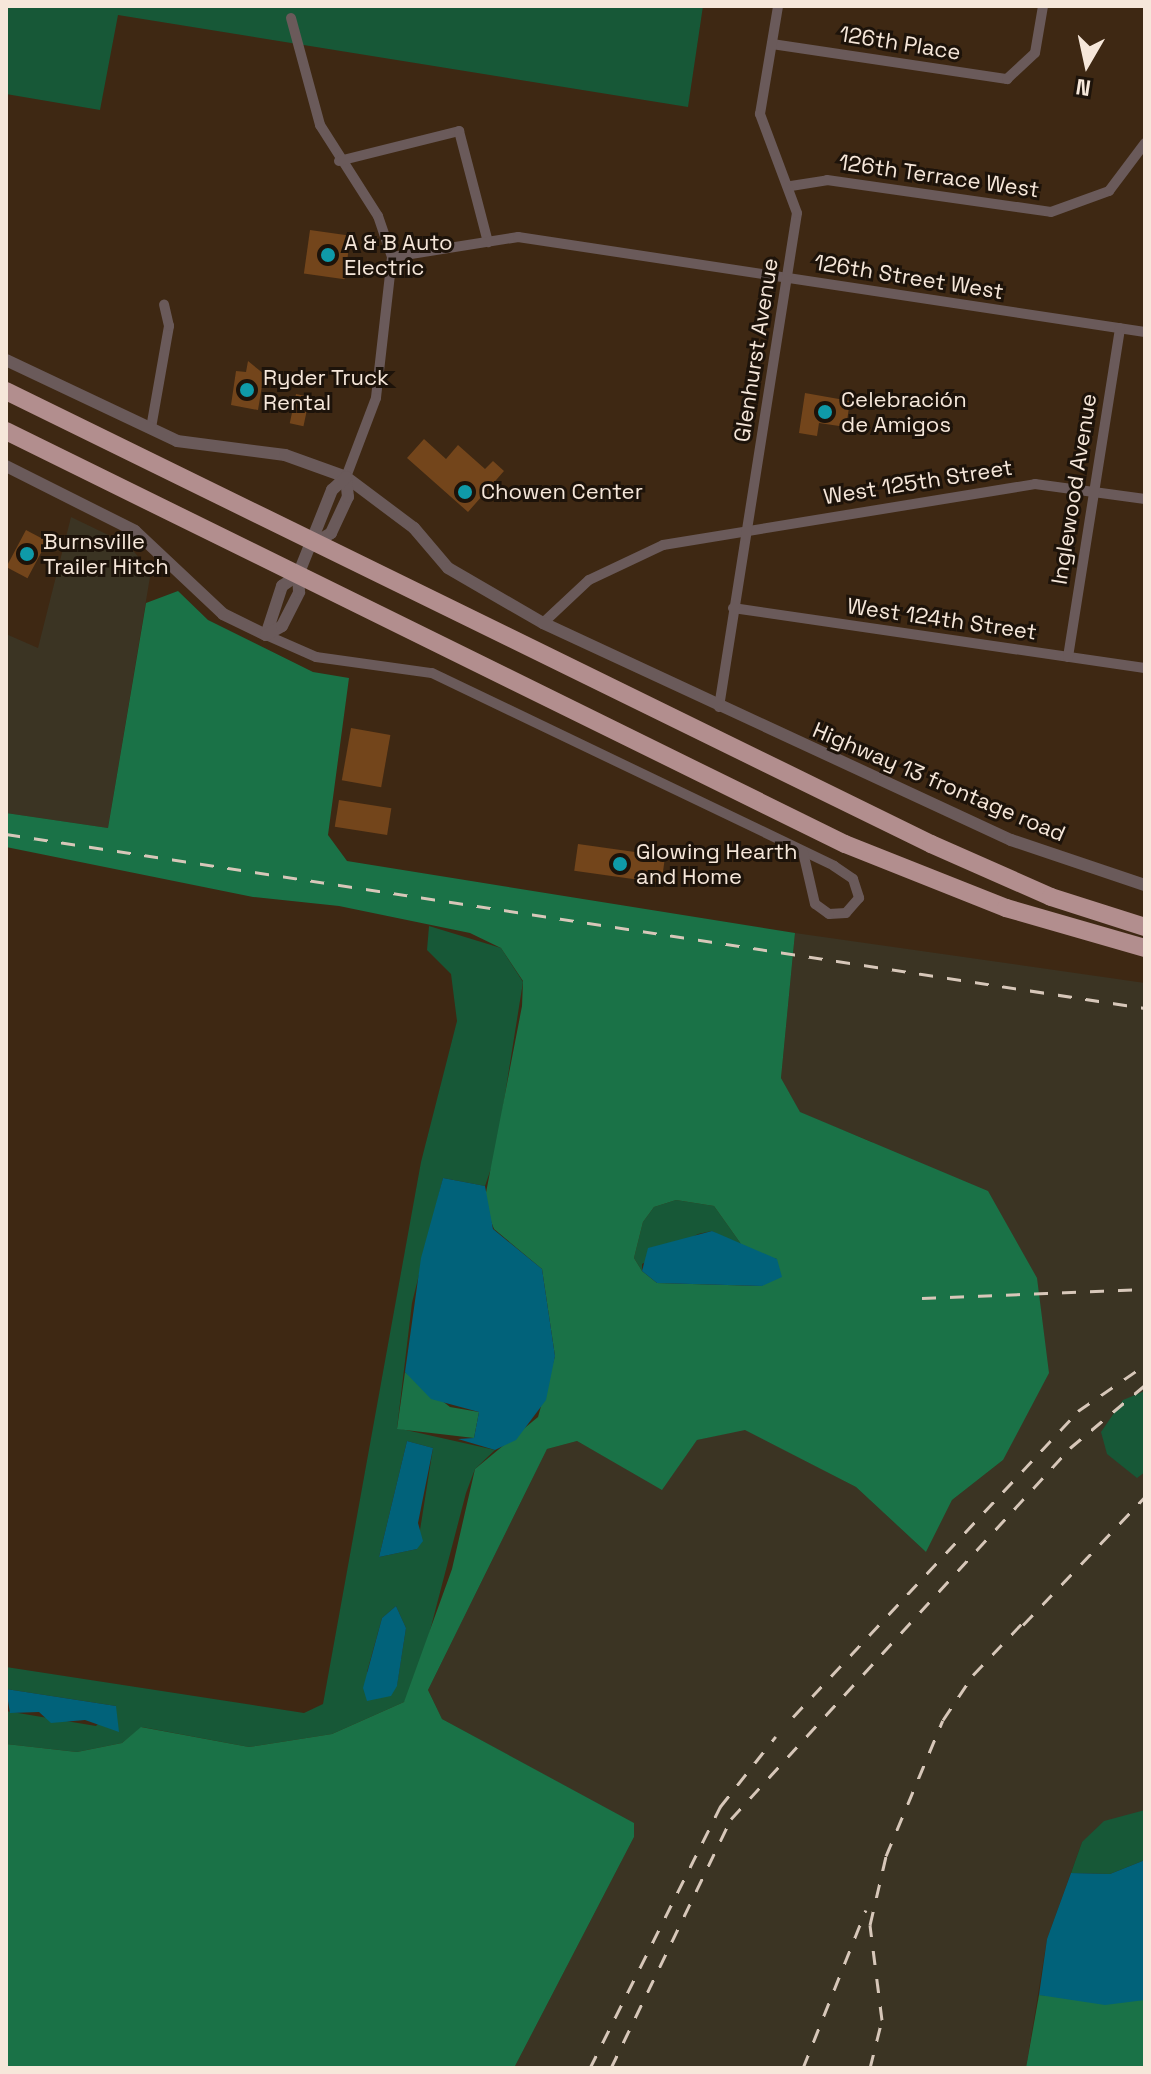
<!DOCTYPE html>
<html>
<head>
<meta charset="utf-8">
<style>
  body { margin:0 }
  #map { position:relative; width:1151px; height:2074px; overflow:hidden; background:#3e2813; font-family:"Space Grotesk",sans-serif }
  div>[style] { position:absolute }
  .industrial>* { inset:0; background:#3b3423 }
  .green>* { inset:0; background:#175837 }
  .forest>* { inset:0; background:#1a7247 }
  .water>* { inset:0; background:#01627a }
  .building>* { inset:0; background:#73451b; transform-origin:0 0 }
  .minor>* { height:10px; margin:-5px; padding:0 5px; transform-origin:5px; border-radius:5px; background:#6a5a5a }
  .tertiary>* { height:12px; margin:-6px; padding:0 6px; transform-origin:6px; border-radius:6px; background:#6a5a5a }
  .trunk>* { height:18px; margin:-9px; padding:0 9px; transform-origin:9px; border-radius:9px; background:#b28e8e }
  .rail>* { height:3px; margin-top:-1.5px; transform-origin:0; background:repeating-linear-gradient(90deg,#d7c7b9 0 14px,transparent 0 28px) }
  .dots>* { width:22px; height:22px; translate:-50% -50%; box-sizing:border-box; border:4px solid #1d130a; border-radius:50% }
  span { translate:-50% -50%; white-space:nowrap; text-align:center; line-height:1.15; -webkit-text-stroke:6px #1d130a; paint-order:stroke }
  .street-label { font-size:22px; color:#f6e7da }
  .poi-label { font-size:22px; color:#f6e7da }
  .left { translate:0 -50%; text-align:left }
  .frame { position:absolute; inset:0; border:8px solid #f6e7da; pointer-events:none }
  .north { position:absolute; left:1047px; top:24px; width:80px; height:80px; -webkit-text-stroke:6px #1d130a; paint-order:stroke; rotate:189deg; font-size:22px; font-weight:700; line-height:32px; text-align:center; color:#f6e7da }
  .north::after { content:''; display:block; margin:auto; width:28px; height:36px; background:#f6e7da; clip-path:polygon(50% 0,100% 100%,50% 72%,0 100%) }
</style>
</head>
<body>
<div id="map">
  <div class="industrial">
    <div style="clip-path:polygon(71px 517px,127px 544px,151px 571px,108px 828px,6px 813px,6px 634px,38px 648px)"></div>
    <div style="clip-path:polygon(795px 933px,1145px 983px,1145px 1810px,1082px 1842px,1047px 1939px,1026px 2068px,514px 2068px,634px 1837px,634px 1824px,442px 1719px,428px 1690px,547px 1449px,577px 1441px,662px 1489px,697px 1440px,745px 1429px,856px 1487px,926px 1552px,952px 1500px,1003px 1460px,872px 1142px,800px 1113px,781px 1078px)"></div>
  </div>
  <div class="green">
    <div style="clip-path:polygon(6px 6px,703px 6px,688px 107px,118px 15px,100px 110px,6px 94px)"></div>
    <div style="clip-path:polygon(evenodd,429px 926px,501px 948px,523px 982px,495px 1157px,485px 1186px,443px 1178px,412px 1303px,397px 1428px,495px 1450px,475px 1469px,466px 1493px,415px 1688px,404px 1702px,332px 1734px,249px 1747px,142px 1727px,122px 1743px,77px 1752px,6px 1744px,6px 1711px,96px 1726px,116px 1706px,6px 1689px,6px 1667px,304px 1713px,323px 1704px,421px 1162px,457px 1021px,451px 974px,427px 950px,429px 926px,407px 1441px,433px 1448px,417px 1549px,379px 1557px,407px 1441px,429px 926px,396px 1606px,406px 1628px,397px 1685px,367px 1672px,382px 1618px,396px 1606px)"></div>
    <div style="clip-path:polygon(676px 1200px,714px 1206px,746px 1251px,712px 1231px,698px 1234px,642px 1264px,642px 1271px,634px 1258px,643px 1222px,654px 1207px)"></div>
    <div style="clip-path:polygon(1145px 1391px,1145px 1472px,1137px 1478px,1107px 1454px,1101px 1432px,1123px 1400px)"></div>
    <div style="clip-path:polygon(1145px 1810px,1145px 1860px,1110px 1874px,1071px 1873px,1082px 1842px,1104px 1821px)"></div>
  </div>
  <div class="forest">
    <div style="clip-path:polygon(evenodd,178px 591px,208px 620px,313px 672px,349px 678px,328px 835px,347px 861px,795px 933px,781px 1078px,800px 1112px,988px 1191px,1037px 1278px,1049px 1373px,1003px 1460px,952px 1500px,926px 1552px,856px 1487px,745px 1430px,697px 1440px,662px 1490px,577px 1441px,547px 1449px,428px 1690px,442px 1719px,634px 1823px,634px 1837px,514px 2068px,6px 2068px,6px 1744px,77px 1752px,122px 1743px,141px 1727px,249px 1747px,332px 1734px,404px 1702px,452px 1569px,475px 1469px,538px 1417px,555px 1356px,542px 1269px,494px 1229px,484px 1203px,522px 1006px,523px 981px,501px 948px,470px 933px,339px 906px,253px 897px,6px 847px,6px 813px,108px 828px,146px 603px,178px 591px,676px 1200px,714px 1206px,746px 1251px,777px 1259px,762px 1286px,657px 1283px,642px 1271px,634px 1258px,643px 1222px,654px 1207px,676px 1200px)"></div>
    <div style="clip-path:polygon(405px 1372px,450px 1407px,479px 1412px,474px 1438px,397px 1429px)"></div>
    <div style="clip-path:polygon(1039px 1995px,1145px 2000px,1145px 2068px,1026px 2068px)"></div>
  </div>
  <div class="water">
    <div style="clip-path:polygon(443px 1178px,485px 1186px,493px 1229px,542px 1269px,555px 1356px,546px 1400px,516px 1440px,495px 1450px,458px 1439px,474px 1438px,479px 1412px,431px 1399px,405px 1372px,421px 1258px)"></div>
    <div style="clip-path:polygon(712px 1231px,777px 1259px,782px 1277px,762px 1286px,657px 1283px,642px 1271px,648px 1248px)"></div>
    <div style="clip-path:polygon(407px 1441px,433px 1448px,418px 1523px,423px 1541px,417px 1549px,379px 1557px)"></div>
    <div style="clip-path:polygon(396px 1606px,406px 1628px,397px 1686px,391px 1696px,367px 1701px,363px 1688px,382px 1618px)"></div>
    <div style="clip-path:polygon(6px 1689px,116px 1706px,119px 1732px,85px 1720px,51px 1723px,39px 1712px,10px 1713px)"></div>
    <div style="clip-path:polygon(1145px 1860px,1145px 2000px,1105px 2005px,1039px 1995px,1047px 1939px,1071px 1873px,1110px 1874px)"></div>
  </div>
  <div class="building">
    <div style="left:310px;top:230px;width:41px;height:44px;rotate:8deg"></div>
    <div style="clip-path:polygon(248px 361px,264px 374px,258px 410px,231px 405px,236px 371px,246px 372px)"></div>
    <div style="clip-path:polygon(805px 393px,850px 401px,846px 427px,819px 423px,817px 436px,799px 433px)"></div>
    <div style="left:296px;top:394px;width:14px;height:30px;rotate:12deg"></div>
    <div style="clip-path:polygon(424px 439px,446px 459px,458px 445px,485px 469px,493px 461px,504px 471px,468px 512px,407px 458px)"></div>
    <div style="left:26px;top:530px;width:24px;height:42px;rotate:28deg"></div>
    <div style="left:351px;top:728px;width:40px;height:53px;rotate:10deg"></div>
    <div style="left:339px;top:800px;width:53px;height:27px;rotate:9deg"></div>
    <div style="left:578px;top:844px;width:88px;height:27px;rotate:8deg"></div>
  </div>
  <div class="minor">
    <div style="left:291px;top:18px;width:111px;rotate:74.8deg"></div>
    <div style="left:320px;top:125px;width:108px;rotate:57.5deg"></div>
    <div style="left:378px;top:216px;width:43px;rotate:71.1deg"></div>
    <div style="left:392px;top:257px;width:142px;rotate:96.5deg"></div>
    <div style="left:376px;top:398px;width:85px;rotate:110.8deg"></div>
    <div style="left:772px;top:44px;width:238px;rotate:8.5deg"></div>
    <div style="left:1007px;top:79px;width:38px;rotate:-43deg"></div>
    <div style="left:1035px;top:53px;width:48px;rotate:-80.3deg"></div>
    <div style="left:339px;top:161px;width:124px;rotate:-14deg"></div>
    <div style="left:459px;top:131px;width:115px;rotate:75.4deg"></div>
    <div style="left:791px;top:186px;width:36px;rotate:-9deg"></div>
    <div style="left:827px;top:180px;width:226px;rotate:8.1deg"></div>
    <div style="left:1051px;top:212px;width:62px;rotate:-19.9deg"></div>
    <div style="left:1109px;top:191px;width:60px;rotate:-53.1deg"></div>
    <div style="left:392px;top:257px;width:128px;rotate:-9deg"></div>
    <div style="left:518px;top:237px;width:634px;rotate:8.62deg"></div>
    <div style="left:151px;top:428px;width:104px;rotate:-80deg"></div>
    <div style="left:169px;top:326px;width:22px;rotate:-103deg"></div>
    <div style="left:733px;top:608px;width:416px;rotate:8.3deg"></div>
    <div style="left:543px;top:623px;width:63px;rotate:-43.1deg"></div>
    <div style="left:589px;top:580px;width:82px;rotate:-25.3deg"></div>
    <div style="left:663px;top:545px;width:377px;rotate:-9.3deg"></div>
    <div style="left:1035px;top:484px;width:111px;rotate:7.8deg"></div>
    <div style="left:266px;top:635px;width:55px;rotate:23.7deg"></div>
    <div style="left:316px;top:657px;width:117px;rotate:7.9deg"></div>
    <div style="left:432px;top:673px;width:446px;rotate:25.6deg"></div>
    <div style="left:834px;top:866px;width:23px;rotate:34deg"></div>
    <div style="left:853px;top:879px;width:20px;rotate:72deg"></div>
    <div style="left:859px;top:898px;width:20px;rotate:131deg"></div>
    <div style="left:846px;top:913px;width:17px;rotate:177deg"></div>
    <div style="left:829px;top:914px;width:17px;rotate:-144deg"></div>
    <div style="left:815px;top:904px;width:53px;rotate:-103deg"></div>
    <div style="left:1068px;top:657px;width:333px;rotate:-81deg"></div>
    <div style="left:719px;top:707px;width:500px;rotate:-81.03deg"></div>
    <div style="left:797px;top:213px;width:106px;rotate:-110.5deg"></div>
    <div style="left:760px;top:114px;width:109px;rotate:-80.5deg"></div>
  </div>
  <div class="tertiary">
    <div style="left:6px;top:360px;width:189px;rotate:25.3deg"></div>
    <div style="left:177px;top:441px;width:109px;rotate:7.4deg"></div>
    <div style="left:285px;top:455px;width:65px;rotate:19.8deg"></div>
    <div style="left:346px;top:477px;width:85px;rotate:36.9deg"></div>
    <div style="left:414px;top:528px;width:52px;rotate:49.6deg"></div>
    <div style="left:448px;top:568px;width:110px;rotate:30.1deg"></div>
    <div style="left:543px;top:623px;width:516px;rotate:24.88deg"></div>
    <div style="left:1011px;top:840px;width:141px;rotate:18.6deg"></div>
    <div style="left:6px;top:466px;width:144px;rotate:26.7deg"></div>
    <div style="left:135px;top:531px;width:121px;rotate:43.3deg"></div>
    <div style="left:223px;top:614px;width:48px;rotate:26deg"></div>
    <div style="left:313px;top:544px;width:21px;rotate:-31deg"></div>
    <div style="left:331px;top:533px;width:40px;rotate:-65deg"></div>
    <div style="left:348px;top:497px;width:20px;rotate:-96deg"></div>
    <div style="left:266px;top:635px;width:52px;rotate:-71.9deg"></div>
    <div style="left:282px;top:586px;width:19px;rotate:-35deg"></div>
    <div style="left:298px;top:575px;width:92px;rotate:-68.2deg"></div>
    <div style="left:332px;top:490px;width:19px;rotate:-43deg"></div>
    <div style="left:266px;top:635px;width:18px;rotate:-29deg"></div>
    <div style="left:282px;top:626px;width:38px;rotate:-63deg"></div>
    <div style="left:299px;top:592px;width:17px;rotate:-93deg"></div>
  </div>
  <div class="trunk">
    <div style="left:6px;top:391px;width:1030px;rotate:26.09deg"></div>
    <div style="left:931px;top:844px;width:131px;rotate:23.8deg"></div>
    <div style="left:1051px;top:897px;width:99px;rotate:17.7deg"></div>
    <div style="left:6px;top:431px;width:935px;rotate:26.21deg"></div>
    <div style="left:845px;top:844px;width:173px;rotate:21.7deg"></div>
    <div style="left:1006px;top:908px;width:145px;rotate:16.1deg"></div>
  </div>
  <div class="rail">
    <div style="left:6px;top:834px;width:1152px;rotate:8.69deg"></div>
    <div style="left:922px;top:1298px;width:223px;rotate:-2.3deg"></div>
    <div style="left:1023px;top:1625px;width:177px;rotate:-46.4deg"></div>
    <div style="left:793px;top:1717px;width:418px;rotate:-47deg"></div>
    <div style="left:1078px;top:1411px;width:81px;rotate:-34.5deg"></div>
    <div style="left:590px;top:2068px;width:292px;rotate:-63.5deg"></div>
    <div style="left:720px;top:1807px;width:90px;rotate:-51.7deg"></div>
    <div style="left:611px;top:2068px;width:276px;rotate:-64.3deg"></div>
    <div style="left:731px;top:1819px;width:503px;rotate:-47.58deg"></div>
    <div style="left:1070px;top:1448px;width:98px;rotate:-40deg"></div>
    <div style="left:803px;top:2068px;width:170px;rotate:-68.3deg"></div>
    <div style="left:870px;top:2068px;width:49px;rotate:-76deg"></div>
    <div style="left:882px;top:2020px;width:96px;rotate:-97.2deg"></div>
    <div style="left:870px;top:1925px;width:71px;rotate:-76.9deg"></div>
    <div style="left:886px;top:1856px;width:147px;rotate:-67.3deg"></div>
    <div style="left:943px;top:1720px;width:54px;rotate:-56.3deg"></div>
    <div style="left:973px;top:1675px;width:81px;rotate:-46.5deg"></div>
  </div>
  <div class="dots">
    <div style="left:328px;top:255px;background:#0f9aa8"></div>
    <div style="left:247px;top:390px;background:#0f9aa8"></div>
    <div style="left:825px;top:412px;background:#0f9aa8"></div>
    <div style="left:465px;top:492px;background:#0f9aa8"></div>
    <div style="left:27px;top:554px;background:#0f9aa8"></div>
    <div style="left:620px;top:864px;background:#0f9aa8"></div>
  </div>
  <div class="street-label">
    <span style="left:900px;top:43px;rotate:9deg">126th Place</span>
    <span style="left:939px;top:176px;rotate:8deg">126th Terrace West</span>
    <span style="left:909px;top:277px;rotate:9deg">126th Street West</span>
    <span style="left:756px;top:350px;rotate:-81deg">Glenhurst Avenue</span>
    <span style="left:918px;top:482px;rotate:-9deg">West 125th Street</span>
    <span style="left:1074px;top:489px;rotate:-81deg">Inglewood Avenue</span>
    <span style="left:942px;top:619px;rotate:8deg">West 124th Street</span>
    <span style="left:939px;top:782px;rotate:23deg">Highway 13 frontage road</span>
  </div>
  <div class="poi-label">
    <span class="left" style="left:344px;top:255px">A &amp; B Auto<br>Electric</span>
    <span class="left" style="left:263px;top:390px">Ryder Truck<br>Rental</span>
    <span class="left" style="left:841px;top:412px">Celebración<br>de Amigos</span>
    <span class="left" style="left:481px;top:492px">Chowen Center</span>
    <span class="left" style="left:43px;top:554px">Burnsville<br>Trailer Hitch</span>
    <span class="left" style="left:636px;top:864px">Glowing Hearth<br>and Home</span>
  </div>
  <div class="frame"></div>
  <div class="north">N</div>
</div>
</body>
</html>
